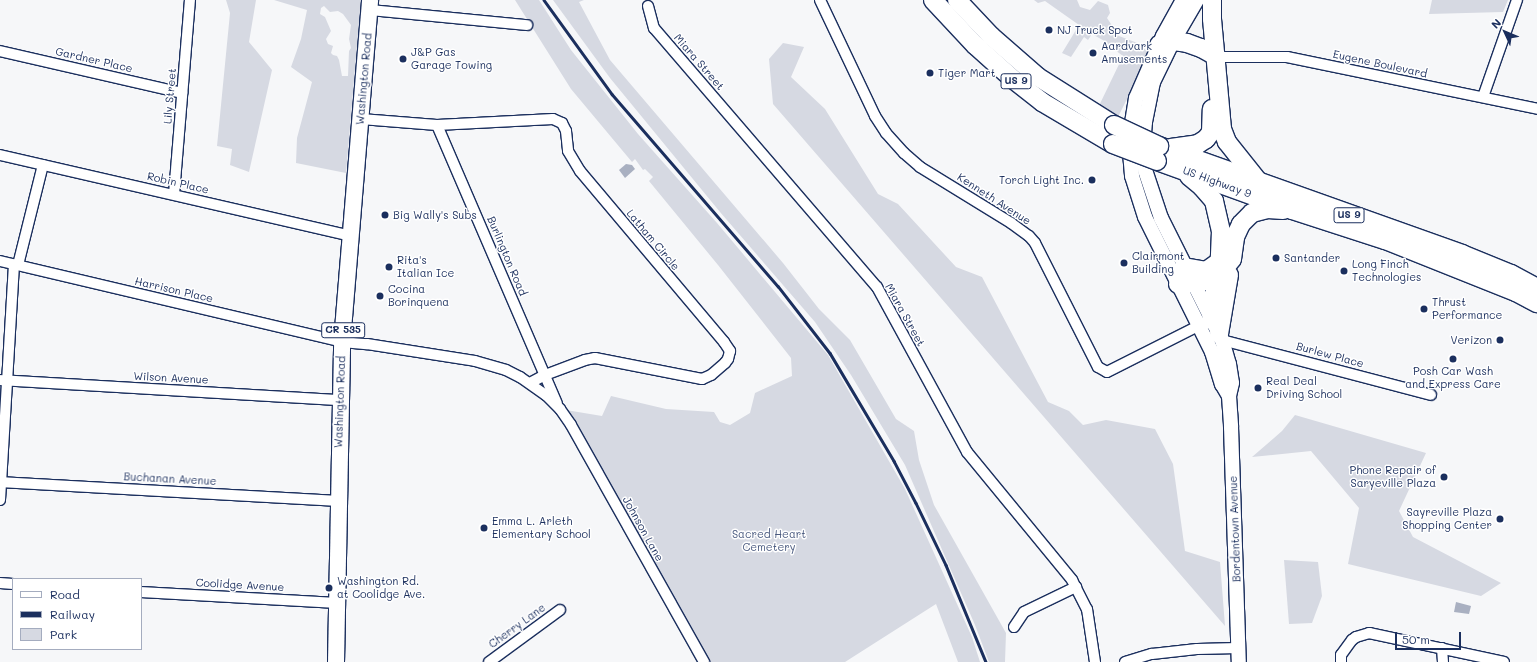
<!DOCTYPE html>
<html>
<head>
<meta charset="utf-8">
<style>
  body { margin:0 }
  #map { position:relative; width:1537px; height:662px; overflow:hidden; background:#f6f7f9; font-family:Mali,sans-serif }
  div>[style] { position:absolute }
  .green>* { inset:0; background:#d6d9e2 }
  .water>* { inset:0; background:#a9b0c1 }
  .roads { filter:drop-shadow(1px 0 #1b2f5e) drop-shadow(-1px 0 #1b2f5e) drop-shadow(0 1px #1b2f5e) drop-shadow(0 -1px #1b2f5e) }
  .street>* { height:10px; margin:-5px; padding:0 5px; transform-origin:5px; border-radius:5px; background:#fff }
  .secondary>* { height:14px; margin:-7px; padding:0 7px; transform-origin:7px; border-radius:7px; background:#fff }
  .primary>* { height:16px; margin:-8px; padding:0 8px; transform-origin:8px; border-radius:8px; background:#fff }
  .highway>* { height:18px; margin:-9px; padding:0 9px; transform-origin:9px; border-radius:9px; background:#fff }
  .rail>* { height:2.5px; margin:-1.25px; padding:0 1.25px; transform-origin:1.25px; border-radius:1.25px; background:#1b2f5e }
  .bridges { filter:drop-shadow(1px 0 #1b2f5e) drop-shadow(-1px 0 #1b2f5e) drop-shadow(0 1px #1b2f5e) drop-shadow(0 -1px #1b2f5e) }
  .highway-bridge>* { height:18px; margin:-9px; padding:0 9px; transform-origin:9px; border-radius:9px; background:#fff }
  .dots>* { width:11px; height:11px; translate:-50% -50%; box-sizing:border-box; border:2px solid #fff; border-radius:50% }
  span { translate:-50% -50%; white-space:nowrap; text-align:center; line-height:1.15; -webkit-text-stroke:3px #fff; paint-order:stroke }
  .shield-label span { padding:1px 3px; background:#fff; border:1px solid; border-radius:3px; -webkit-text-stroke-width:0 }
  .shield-label { font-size:10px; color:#1b2f5e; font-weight:700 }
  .poi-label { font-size:11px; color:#1b2f5e }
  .left { translate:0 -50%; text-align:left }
  .right { translate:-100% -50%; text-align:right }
  .street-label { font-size:11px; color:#1b2f5e }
  .park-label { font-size:11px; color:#4a5a7f }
  .legend { position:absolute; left:12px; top:578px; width:130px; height:72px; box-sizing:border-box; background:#fff; border:1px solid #a4acbf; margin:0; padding:5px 7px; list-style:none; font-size:12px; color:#1b2f5e }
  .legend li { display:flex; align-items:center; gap:8px; height:20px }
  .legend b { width:20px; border:1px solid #a4acbf }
  .north { position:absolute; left:1485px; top:12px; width:40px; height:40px; -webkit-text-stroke:3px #fff; paint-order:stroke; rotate:314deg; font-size:11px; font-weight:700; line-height:16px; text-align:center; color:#1b2f5e }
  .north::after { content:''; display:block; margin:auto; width:14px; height:18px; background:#1b2f5e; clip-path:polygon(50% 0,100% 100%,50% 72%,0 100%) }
  .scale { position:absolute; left:1395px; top:632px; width:66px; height:18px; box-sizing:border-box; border:2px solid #1b2f5e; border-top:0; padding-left:5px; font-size:12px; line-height:14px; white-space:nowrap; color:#1b2f5e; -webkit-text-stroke:3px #fff; paint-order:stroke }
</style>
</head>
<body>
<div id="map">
  <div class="green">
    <div style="clip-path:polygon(226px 0,256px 0,249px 42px,272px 70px,249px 172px,230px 165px,232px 149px,217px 146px,230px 13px)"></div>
    <div style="clip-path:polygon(evenodd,274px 0,361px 0,346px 173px,296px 163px,297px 138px,312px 82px,291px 67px,301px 39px,307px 10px,274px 0,324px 6px,330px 12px,338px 11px,343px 14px,351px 25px,349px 39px,351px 48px,349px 51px,348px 76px,342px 76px,339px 60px,337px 56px,333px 55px,331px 53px,333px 46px,328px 44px,326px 39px,331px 31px,325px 17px,320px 14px,321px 8px,324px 6px)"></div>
    <div style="clip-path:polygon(515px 0,539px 0,571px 50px,638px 134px,717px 223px,828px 355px,905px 489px,972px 637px,980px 662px,958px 662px,936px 604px,845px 662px,704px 662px,560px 409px,602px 416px,611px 396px,666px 409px,714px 412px,720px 422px,730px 425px,750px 413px,755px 393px,792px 376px,791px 358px,718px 265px,649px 181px,653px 177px,645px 169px,643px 170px,635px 159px,632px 162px,571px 89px)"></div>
    <div style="clip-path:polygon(553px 0,584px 0,579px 2px,610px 60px,783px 263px,819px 309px,850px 340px,896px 419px,914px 431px,919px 460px,934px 505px,1006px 633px,1005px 662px,989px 662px,975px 625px,905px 465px,851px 375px,815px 322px,720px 212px,610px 78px)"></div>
    <div style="clip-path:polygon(1034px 0,1077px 0,1080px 7px,1090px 10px,1098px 1px,1108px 5px,1110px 13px,1107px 18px,1119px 36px,1140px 44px,1153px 58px,1136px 98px,1127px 99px,1114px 125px,1095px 114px,1123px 56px,1107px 44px,1108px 43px,1092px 34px,1088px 40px,1084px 37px,1071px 57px,1062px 53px,1079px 25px,1045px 1px,1038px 3px)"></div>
    <div style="clip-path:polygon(1432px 0,1508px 0,1503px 12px,1429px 14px)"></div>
    <div style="clip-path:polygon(783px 43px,804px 47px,791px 77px,825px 109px,878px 194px,898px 204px,956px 267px,982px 277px,1048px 402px,1069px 411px,1083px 425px,1106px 420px,1155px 429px,1173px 464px,1185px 551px,1220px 562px,1225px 626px,773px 104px,769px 59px)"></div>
    <div style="clip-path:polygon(1295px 415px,1426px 453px,1399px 511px,1413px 537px,1501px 583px,1481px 596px,1348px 564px,1359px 508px,1311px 451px,1252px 457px,1282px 431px)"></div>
    <div style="clip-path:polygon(1284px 560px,1318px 562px,1322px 596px,1312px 623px,1289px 624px)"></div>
  </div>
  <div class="water">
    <div style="clip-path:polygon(626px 164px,632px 165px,635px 169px,625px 178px,619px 170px)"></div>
    <div style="clip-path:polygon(1456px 602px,1471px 606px,1469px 614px,1454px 612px)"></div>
  </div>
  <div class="roads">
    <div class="street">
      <div style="left:820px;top:0;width:128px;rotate:64.6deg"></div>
      <div style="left:875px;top:116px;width:20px;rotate:57deg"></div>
      <div style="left:886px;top:133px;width:27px;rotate:48deg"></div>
      <div style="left:904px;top:153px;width:21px;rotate:41deg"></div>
      <div style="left:920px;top:167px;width:107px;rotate:31.6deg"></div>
      <div style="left:1011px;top:223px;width:22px;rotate:36deg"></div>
      <div style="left:1029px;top:236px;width:9px;rotate:49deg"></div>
      <div style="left:1035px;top:243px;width:139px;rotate:63.1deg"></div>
      <div style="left:1098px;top:367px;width:10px;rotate:29deg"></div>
      <div style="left:1107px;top:372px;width:109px;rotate:-26.8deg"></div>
      <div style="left:648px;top:6px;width:23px;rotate:75deg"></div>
      <div style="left:654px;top:28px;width:342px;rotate:49.3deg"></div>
      <div style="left:877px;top:287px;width:188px;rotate:61.4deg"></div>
      <div style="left:967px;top:452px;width:166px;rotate:50.6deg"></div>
      <div style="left:1072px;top:580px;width:33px;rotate:63deg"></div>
      <div style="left:1087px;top:609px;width:54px;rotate:81.4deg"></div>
      <div style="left:370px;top:10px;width:158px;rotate:5.5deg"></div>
      <div style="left:0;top:51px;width:187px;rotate:13deg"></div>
      <div style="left:1217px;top:57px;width:70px"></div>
      <div style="left:1287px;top:57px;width:255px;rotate:11.7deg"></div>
      <div style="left:1483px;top:97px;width:103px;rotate:-70.7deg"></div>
      <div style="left:361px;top:119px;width:76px;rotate:4.5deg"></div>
      <div style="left:437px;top:125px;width:116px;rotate:-3deg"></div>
      <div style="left:553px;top:119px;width:10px;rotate:24deg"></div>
      <div style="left:562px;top:123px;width:9px;rotate:63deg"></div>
      <div style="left:566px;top:131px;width:20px;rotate:84deg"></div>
      <div style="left:568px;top:151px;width:23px;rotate:59deg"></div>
      <div style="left:580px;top:171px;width:224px;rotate:49.9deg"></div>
      <div style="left:724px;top:342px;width:11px;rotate:56deg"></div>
      <div style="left:730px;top:351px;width:8px;rotate:104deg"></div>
      <div style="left:728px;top:359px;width:5px;rotate:127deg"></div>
      <div style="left:725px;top:363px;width:18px;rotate:139deg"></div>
      <div style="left:711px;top:375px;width:10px;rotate:156deg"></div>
      <div style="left:702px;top:379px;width:109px;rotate:-168.9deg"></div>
      <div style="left:595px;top:358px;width:10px;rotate:169deg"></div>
      <div style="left:585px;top:360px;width:43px;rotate:159.4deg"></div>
      <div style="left:545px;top:375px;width:17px;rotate:152deg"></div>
      <div style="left:437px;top:125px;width:303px;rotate:66.7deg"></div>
      <div style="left:0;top:155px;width:360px;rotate:13deg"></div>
      <div style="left:174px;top:194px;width:195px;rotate:-85.3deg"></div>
      <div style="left:0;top:261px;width:351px;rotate:13.3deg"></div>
      <div style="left:342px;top:342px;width:25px;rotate:5deg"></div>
      <div style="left:367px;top:344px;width:109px;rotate:8.9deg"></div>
      <div style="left:475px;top:361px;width:32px;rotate:16deg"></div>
      <div style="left:506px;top:370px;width:16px;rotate:27deg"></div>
      <div style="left:520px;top:377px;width:32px;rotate:35deg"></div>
      <div style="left:546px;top:395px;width:20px;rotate:45deg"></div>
      <div style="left:560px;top:409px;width:19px;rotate:55deg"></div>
      <div style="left:571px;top:425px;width:272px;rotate:60.7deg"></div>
      <div style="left:18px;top:265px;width:103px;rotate:-76deg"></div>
      <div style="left:1222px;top:340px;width:216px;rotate:14.7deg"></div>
      <div style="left:0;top:380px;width:341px;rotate:3.4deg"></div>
      <div style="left:0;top:482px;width:339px;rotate:3.2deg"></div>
      <div style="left:0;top:500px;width:236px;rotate:-86.6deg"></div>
      <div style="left:0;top:583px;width:13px;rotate:4deg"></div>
      <div style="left:141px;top:592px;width:196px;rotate:3.2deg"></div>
      <div style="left:1014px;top:627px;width:18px;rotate:-56deg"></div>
      <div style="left:1024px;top:612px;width:58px;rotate:-25.7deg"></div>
      <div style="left:1442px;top:648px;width:14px;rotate:86deg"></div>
      <div style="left:489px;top:662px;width:88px;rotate:-36.2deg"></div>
      <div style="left:1125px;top:662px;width:28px;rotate:-17deg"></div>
      <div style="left:1152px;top:654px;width:45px;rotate:-6.3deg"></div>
      <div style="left:1197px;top:649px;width:41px;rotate:-1.4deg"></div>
      <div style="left:1341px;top:662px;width:7px;rotate:-90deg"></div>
      <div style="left:1341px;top:655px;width:19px;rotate:-54deg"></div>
      <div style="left:1352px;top:640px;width:5px;rotate:-37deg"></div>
      <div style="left:1356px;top:637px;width:14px;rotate:-17deg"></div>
      <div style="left:1369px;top:633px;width:138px;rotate:12.1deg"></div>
    </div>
    <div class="secondary">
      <div style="left:1183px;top:0;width:41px;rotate:119.1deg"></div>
      <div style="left:1163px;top:36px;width:68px;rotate:113.5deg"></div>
      <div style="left:1136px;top:98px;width:44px;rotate:99.2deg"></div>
      <div style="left:1129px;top:141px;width:35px;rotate:85deg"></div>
      <div style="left:1132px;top:176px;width:43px;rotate:72.4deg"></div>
      <div style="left:1145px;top:217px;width:151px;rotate:63.6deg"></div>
      <div style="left:1212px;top:352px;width:34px;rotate:73deg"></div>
      <div style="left:1222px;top:384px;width:14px;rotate:60deg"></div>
      <div style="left:1197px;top:0;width:48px;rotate:120.3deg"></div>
      <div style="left:1173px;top:41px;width:46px;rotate:116deg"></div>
      <div style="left:1153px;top:82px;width:41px;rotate:101.3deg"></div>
      <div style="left:1145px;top:122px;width:23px;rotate:95deg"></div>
      <div style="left:1143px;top:145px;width:25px;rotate:85deg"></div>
      <div style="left:1145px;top:170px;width:51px;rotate:71.6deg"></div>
      <div style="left:1161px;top:218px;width:136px;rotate:63.4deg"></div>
      <div style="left:1222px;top:340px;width:25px;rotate:74deg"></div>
      <div style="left:1229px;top:364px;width:19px;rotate:81deg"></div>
      <div style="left:1232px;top:383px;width:13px;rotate:103deg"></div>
      <div style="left:1229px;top:396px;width:31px;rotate:86deg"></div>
      <div style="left:1231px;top:427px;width:235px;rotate:88.1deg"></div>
    </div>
    <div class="primary">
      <div style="left:336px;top:662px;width:320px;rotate:-88.9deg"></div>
      <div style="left:342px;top:342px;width:343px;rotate:-85.3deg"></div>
    </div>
    <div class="highway">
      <div style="left:933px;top:0;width:62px;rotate:47deg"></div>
      <div style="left:975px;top:45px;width:52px;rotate:41.9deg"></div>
      <div style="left:1014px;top:80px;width:36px;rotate:38deg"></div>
      <div style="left:1042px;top:102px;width:82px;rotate:30.6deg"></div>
      <div style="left:957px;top:0;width:50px;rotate:46.6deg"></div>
      <div style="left:991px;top:36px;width:62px;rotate:41.1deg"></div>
      <div style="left:1038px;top:77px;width:90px;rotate:32.3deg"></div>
      <div style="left:1212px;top:0;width:19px;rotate:90deg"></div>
      <div style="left:1212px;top:19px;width:110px;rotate:84.8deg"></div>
      <div style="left:1222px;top:129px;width:14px;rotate:69deg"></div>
      <div style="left:1227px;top:142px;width:50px;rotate:51.5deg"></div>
      <div style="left:1159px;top:45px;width:15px;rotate:-16deg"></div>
      <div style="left:1173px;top:41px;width:14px;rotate:8deg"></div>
      <div style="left:1187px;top:43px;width:15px;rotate:20deg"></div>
      <div style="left:1201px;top:48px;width:18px;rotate:29deg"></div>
      <div style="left:1159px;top:146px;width:322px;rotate:19.6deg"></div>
      <div style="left:1462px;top:254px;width:53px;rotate:22.2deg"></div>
      <div style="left:1511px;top:274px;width:30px;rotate:28deg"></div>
      <div style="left:1171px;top:148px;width:27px;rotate:-8deg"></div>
      <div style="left:1198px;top:144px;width:9px;rotate:-32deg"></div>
      <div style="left:1206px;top:139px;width:9px;rotate:-54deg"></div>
      <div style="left:1211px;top:132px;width:23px;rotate:-88deg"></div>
      <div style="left:1157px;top:161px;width:144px;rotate:19.9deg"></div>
      <div style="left:1292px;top:210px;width:98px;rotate:17.9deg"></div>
      <div style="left:1385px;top:240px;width:141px;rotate:21.7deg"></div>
      <div style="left:1516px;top:292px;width:24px;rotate:28deg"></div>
      <div style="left:1189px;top:176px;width:17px;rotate:40deg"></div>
      <div style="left:1202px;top:187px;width:18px;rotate:49deg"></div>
      <div style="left:1214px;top:201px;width:31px;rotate:77deg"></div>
      <div style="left:1221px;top:231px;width:45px;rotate:92.5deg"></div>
      <div style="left:1219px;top:276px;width:24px;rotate:105deg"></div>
      <div style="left:1213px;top:299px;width:21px;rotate:95deg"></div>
      <div style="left:1184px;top:267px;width:22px;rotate:10deg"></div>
      <div style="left:1206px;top:271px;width:12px;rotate:-35deg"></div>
      <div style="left:1178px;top:284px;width:15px;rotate:-4deg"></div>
      <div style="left:1193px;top:283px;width:18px;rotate:-9deg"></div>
      <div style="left:1211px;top:280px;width:9px;rotate:-27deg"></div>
      <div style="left:1219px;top:276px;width:21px;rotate:-53deg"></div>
      <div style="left:1232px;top:259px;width:22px;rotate:-82deg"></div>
      <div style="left:1235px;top:237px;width:14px;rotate:-65deg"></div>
      <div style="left:1241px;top:224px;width:16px;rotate:-45deg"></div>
      <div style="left:1252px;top:213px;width:16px;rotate:-14deg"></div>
      <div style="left:1268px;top:209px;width:15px;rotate:4deg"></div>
      <div style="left:1219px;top:334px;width:60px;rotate:-80.4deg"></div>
    </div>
  </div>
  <div class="rail">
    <div style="left:544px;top:0;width:116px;rotate:54.1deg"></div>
    <div style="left:612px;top:94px;width:254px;rotate:49.2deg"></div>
    <div style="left:778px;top:286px;width:85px;rotate:52.2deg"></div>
    <div style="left:830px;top:353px;width:126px;rotate:59.3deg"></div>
    <div style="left:894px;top:461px;width:47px;rotate:62.4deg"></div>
    <div style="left:916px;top:503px;width:69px;rotate:64.2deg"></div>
    <div style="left:946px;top:565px;width:105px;rotate:67.6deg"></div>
  </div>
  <div class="bridges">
    <div class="highway-bridge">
      <div style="left:1114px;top:125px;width:50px;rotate:25deg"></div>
      <div style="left:1113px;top:144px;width:47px;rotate:21.1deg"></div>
    </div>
  </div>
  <div class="dots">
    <div style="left:1049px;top:30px;background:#1b2f5e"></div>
    <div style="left:1093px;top:53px;background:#1b2f5e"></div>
    <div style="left:403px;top:59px;background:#1b2f5e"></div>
    <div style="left:930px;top:73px;background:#1b2f5e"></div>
    <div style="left:1092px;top:180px;background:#1b2f5e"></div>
    <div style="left:385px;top:215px;background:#1b2f5e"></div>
    <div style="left:1276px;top:258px;background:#1b2f5e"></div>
    <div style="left:1124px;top:263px;background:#1b2f5e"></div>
    <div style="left:389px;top:267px;background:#1b2f5e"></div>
    <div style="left:1344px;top:271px;background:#1b2f5e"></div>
    <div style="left:380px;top:296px;background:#1b2f5e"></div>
    <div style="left:1424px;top:309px;background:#1b2f5e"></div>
    <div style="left:1500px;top:340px;background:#1b2f5e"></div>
    <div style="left:1453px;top:359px;background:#1b2f5e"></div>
    <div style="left:1258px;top:388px;background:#1b2f5e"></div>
    <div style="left:1444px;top:477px;background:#1b2f5e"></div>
    <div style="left:1500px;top:519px;background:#1b2f5e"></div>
    <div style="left:484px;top:528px;background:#1b2f5e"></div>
    <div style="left:329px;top:588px;background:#1b2f5e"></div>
  </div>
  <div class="shield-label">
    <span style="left:1016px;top:81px">US 9</span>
    <span style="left:1349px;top:215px">US 9</span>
    <span style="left:343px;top:330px">CR 535</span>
  </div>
  <div class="poi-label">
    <span class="left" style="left:1057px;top:30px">NJ Truck Spot</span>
    <span class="left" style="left:1101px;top:53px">Aardvark<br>Amusements</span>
    <span class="left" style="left:411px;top:59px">J&amp;P Gas<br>Garage Towing</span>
    <span class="left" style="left:938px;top:73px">Tiger Mart</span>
    <span class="right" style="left:1084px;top:180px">Torch Light Inc.</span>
    <span class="left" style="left:393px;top:215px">Big Wally's Subs</span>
    <span class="left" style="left:1132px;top:263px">Clairmont<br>Building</span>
    <span class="left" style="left:1284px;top:258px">Santander</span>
    <span class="left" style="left:397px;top:267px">Rita's<br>Italian Ice</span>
    <span class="left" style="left:1352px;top:271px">Long Finch<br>Technologies</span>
    <span class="left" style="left:388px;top:296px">Cocina<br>Borinquena</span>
    <span class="left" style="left:1432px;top:309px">Thrust<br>Performance</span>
    <span class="right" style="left:1492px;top:340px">Verizon</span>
    <span style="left:1453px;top:378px">Posh Car Wash<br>and Express Care</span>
    <span class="left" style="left:1266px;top:388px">Real Deal<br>Driving School</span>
    <span class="right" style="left:1436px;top:477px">Phone Repair of<br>Saryeville Plaza</span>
    <span class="right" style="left:1492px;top:519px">Sayreville Plaza<br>Shopping Center</span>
    <span class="left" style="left:492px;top:528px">Emma L. Arleth<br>Elementary School</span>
    <span class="left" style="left:337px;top:588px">Washington Rd.<br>at Coolidge Ave.</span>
  </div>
  <div class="street-label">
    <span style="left:94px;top:60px;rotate:13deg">Gardner Place</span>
    <span style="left:699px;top:62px;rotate:49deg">Miara Street</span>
    <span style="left:1380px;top:64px;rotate:12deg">Eugene Boulevard</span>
    <span style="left:364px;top:79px;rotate:-85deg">Washington Road</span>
    <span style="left:170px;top:96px;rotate:-85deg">Lily Street</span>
    <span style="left:1217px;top:182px;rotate:20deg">US Highway 9</span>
    <span style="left:178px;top:183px;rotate:13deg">Robin Place</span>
    <span style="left:994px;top:199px;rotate:33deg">Kenneth Avenue</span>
    <span style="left:653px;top:240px;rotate:50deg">Latham Circle</span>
    <span style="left:507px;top:256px;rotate:67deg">Burlington Road</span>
    <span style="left:174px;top:290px;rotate:13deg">Harrison Place</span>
    <span style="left:905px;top:315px;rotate:61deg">Miara Street</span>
    <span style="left:1330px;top:355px;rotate:15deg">Burlew Place</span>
    <span style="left:171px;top:378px;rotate:3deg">Wilson Avenue</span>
    <span style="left:340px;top:402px;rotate:-88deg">Washington Road</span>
    <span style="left:170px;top:479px;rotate:3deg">Buchanan Avenue</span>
    <span style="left:643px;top:529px;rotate:61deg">Johnson Lane</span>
    <span style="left:1235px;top:529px;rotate:-92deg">Bordentown Avenue</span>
    <span style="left:240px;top:585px;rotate:3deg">Coolidge Avenue</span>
    <span style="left:517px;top:626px;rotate:-36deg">Cherry Lane</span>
  </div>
  <div class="park-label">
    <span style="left:769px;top:541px">Sacred Heart<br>Cemetery</span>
  </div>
  <ul class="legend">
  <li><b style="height:5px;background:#fff"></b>Road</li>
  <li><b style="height:5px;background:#1b2f5e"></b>Railway</li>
  <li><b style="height:11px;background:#d6d9e2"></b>Park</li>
  </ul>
  <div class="north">N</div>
  <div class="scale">50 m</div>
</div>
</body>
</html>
